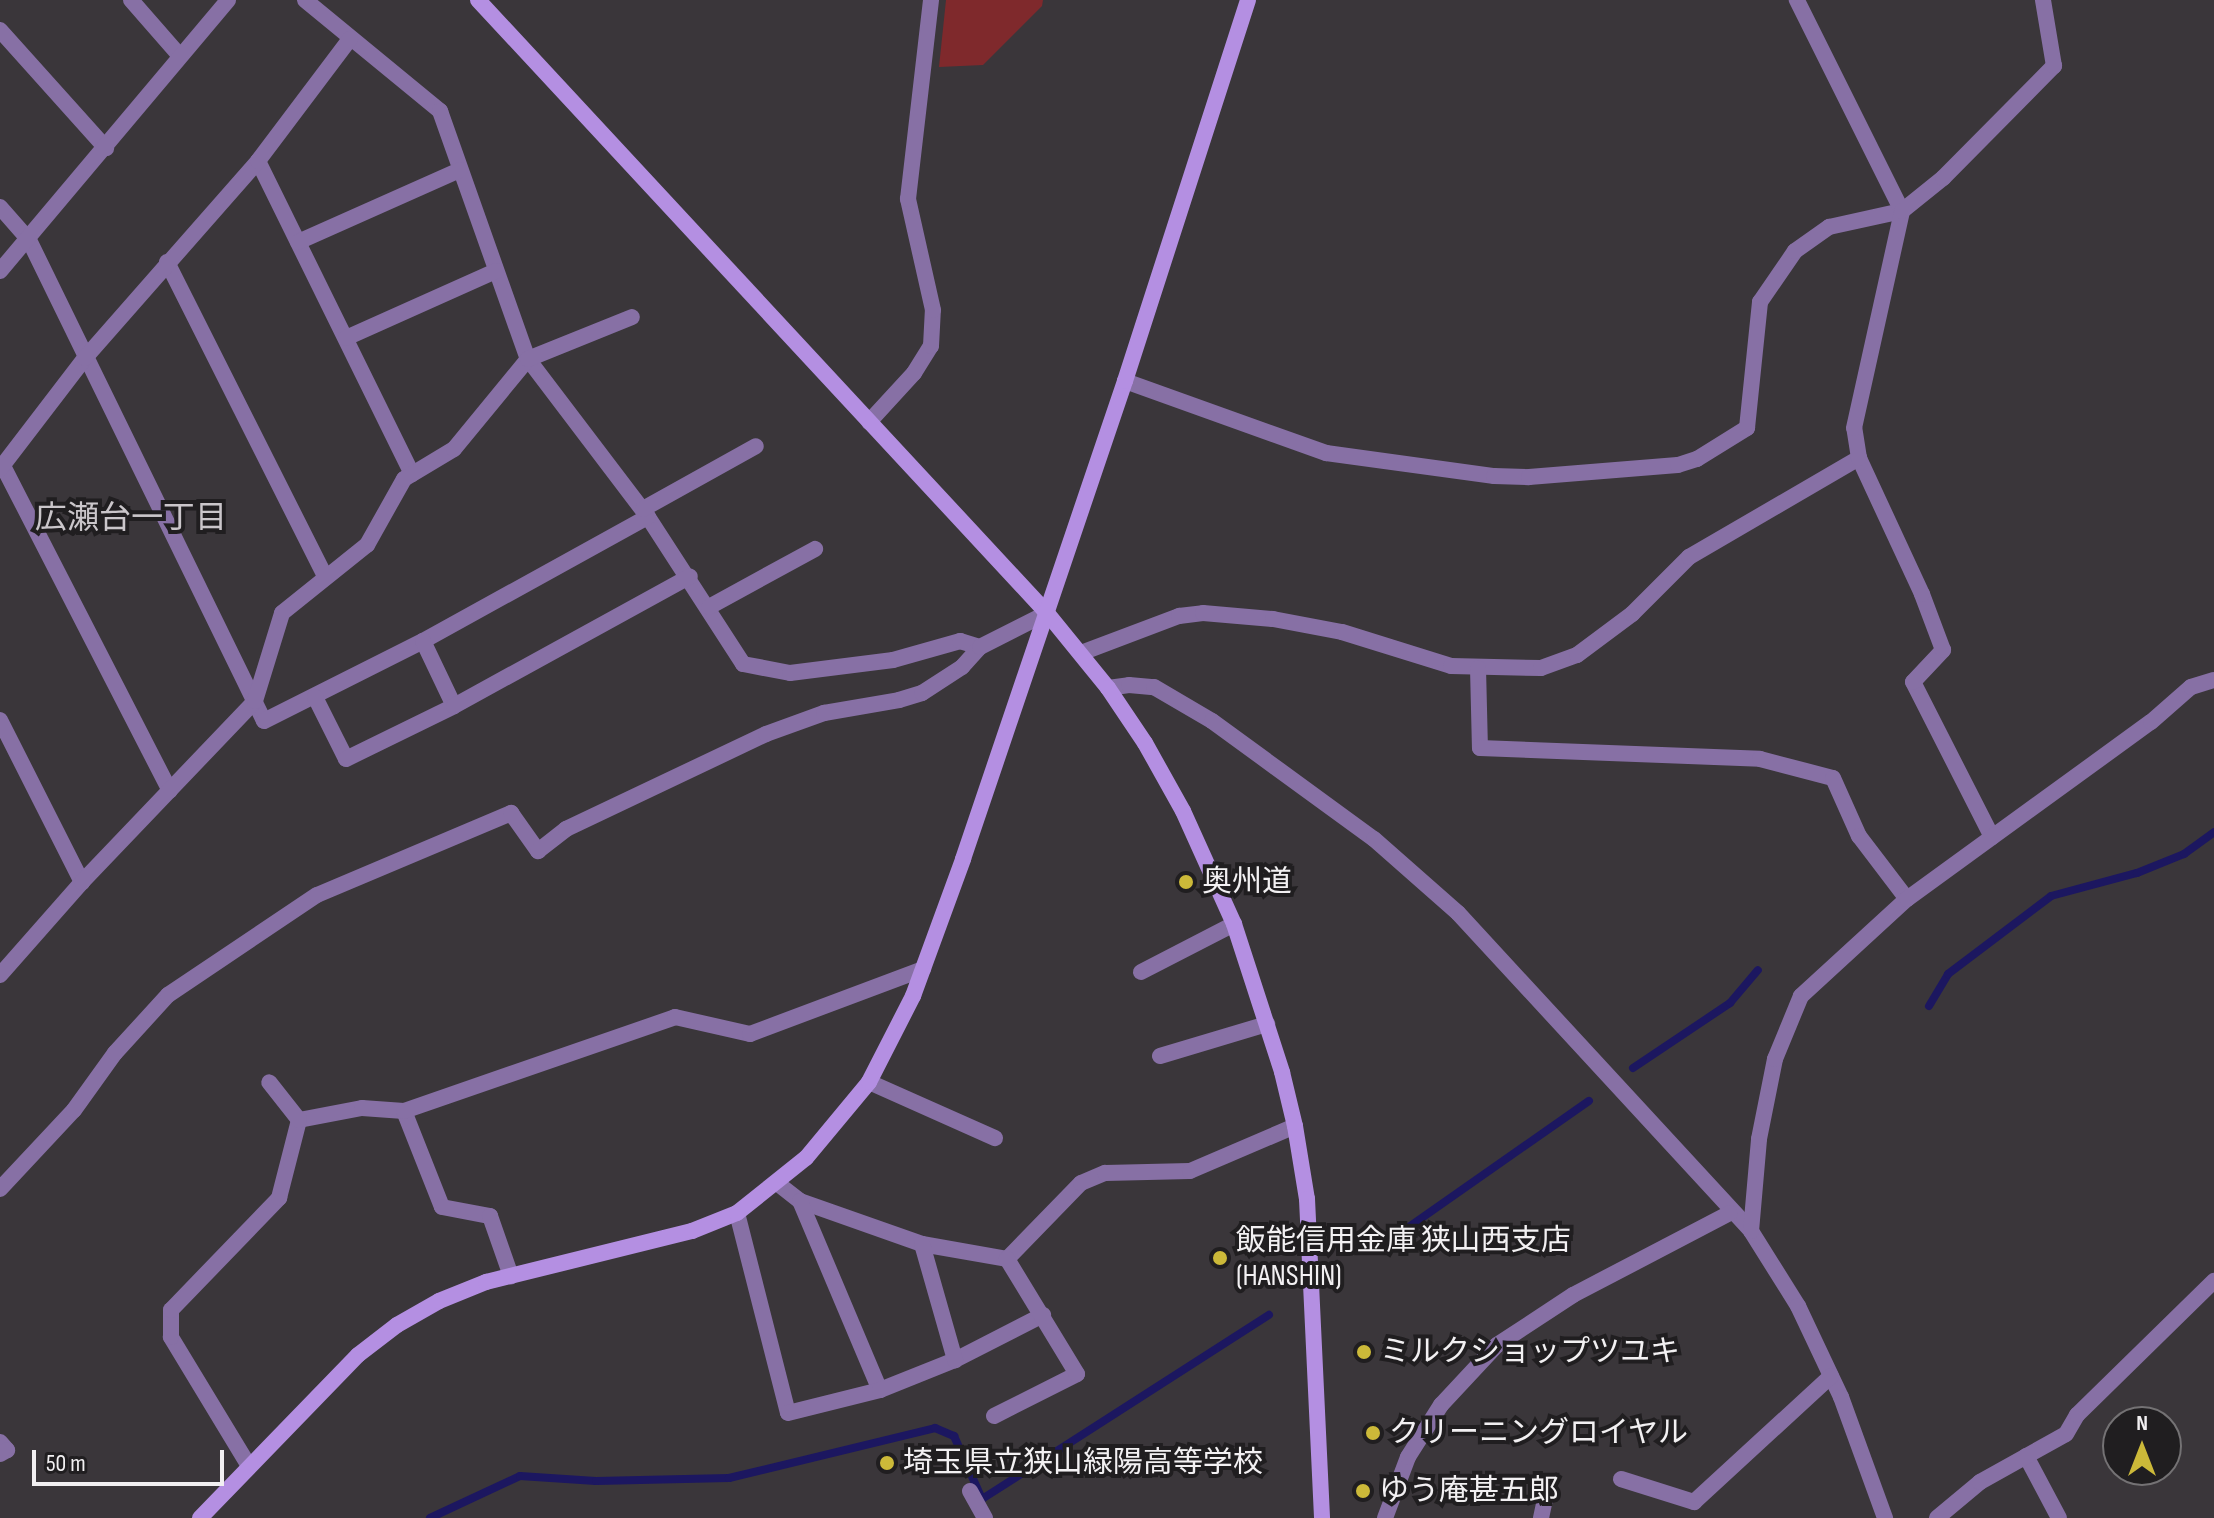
<!DOCTYPE html>
<html>
<head>
<meta charset="utf-8">
<style>
  body { margin:0 }
  #map { position:relative; width:2214px; height:1518px; overflow:hidden; background:#3a363a; font-family:"Sofia Sans Condensed","Noto Sans JP",sans-serif }
  div>[style] { position:absolute }
  .green>* { inset:0; background:#7f292c }
  .stream>* { height:8px; margin:-4px; padding:0 4px; transform-origin:4px; border-radius:4px; background:#1c1760 }
  .street>* { height:16px; margin:-8px; padding:0 8px; transform-origin:8px; border-radius:8px; background:#8770a5 }
  .secondary>* { height:16px; margin:-8px; padding:0 8px; transform-origin:8px; border-radius:8px; background:#b48fe2 }
  .dots>* { width:22px; height:22px; translate:-50% -50%; box-sizing:border-box; border:4px solid #201e20; border-radius:50% }
  span { translate:-50% -50%; white-space:nowrap; text-align:center; line-height:1.15; -webkit-text-stroke:8px #201e20; paint-order:stroke }
  .poi-label { font-size:30px; color:#f2f0f2 }
  .left { translate:0 -50%; text-align:left }
  .neighbourhood-label { font-size:32px; color:#cac6ca }
  .north { position:absolute; left:2102px; top:1406px; width:80px; height:80px; box-sizing:border-box; background:#201e20; border:2px solid #747274; border-radius:50%; rotate:0deg; font-size:22px; font-weight:700; line-height:32px; text-align:center; color:#f2f0f2 }
  .north::after { content:''; display:block; margin:auto; width:28px; height:36px; background:#ccb939; clip-path:polygon(50% 0,100% 100%,50% 72%,0 100%) }
  .scale { position:absolute; left:32px; top:1450px; width:192px; height:36px; box-sizing:border-box; border:4px solid #f2f0f2; border-top:0; padding-left:10px; font-size:24px; line-height:28px; white-space:nowrap; color:#f2f0f2; -webkit-text-stroke:6px #201e20; paint-order:stroke }
</style>
</head>
<body>
<div id="map">
  <div class="green">
    <div style="clip-path:polygon(946px 0,1043px 0,1042px 6px,983px 65px,939px 67px)"></div>
  </div>
  <div class="stream">
    <div style="left:1929px;top:1006px;width:37px;rotate:-59deg"></div>
    <div style="left:1948px;top:974px;width:129px;rotate:-37.1deg"></div>
    <div style="left:2051px;top:896px;width:89px;rotate:-15deg"></div>
    <div style="left:2137px;top:873px;width:51px;rotate:-22deg"></div>
    <div style="left:2184px;top:854px;width:37px;rotate:-36deg"></div>
    <div style="left:1633px;top:1068px;width:117px;rotate:-33.8deg"></div>
    <div style="left:1730px;top:1003px;width:43px;rotate:-49.7deg"></div>
    <div style="left:1376px;top:1250px;width:260px;rotate:-35deg"></div>
    <div style="left:430px;top:1518px;width:99px;rotate:-25deg"></div>
    <div style="left:520px;top:1476px;width:76px;rotate:3.8deg"></div>
    <div style="left:596px;top:1481px;width:133px;rotate:-1.3deg"></div>
    <div style="left:729px;top:1478px;width:212px;rotate:-13.6deg"></div>
    <div style="left:935px;top:1428px;width:21px;rotate:23deg"></div>
    <div style="left:954px;top:1436px;width:69px;rotate:66deg"></div>
    <div style="left:982px;top:1499px;width:341px;rotate:-32.7deg"></div>
  </div>
  <div class="street">
    <div style="left:131px;top:0;width:74px;rotate:48.8deg"></div>
    <div style="left:305px;top:0;width:175px;rotate:39.4deg"></div>
    <div style="left:440px;top:111px;width:263px;rotate:70.5deg"></div>
    <div style="left:528px;top:359px;width:198px;rotate:52.8deg"></div>
    <div style="left:648px;top:517px;width:175px;rotate:57.1deg"></div>
    <div style="left:743px;top:664px;width:48px;rotate:10.8deg"></div>
    <div style="left:790px;top:673px;width:104px;rotate:-7.2deg"></div>
    <div style="left:893px;top:660px;width:70px;rotate:-15.8deg"></div>
    <div style="left:960px;top:641px;width:21px;rotate:17deg"></div>
    <div style="left:0;top:30px;width:159px;rotate:48.1deg"></div>
    <div style="left:258px;top:161px;width:349px;rotate:63.8deg"></div>
    <div style="left:0;top:207px;width:44px;rotate:48.7deg"></div>
    <div style="left:29px;top:240px;width:535px;rotate:63.96deg"></div>
    <div style="left:264px;top:721px;width:178px;rotate:-26.7deg"></div>
    <div style="left:423px;top:641px;width:257px;rotate:-28.9deg"></div>
    <div style="left:298px;top:242px;width:177px;rotate:-24deg"></div>
    <div style="left:167px;top:262px;width:352px;rotate:63.3deg"></div>
    <div style="left:0;top:271px;width:354px;rotate:-49.9deg"></div>
    <div style="left:346px;top:338px;width:164px;rotate:-24.1deg"></div>
    <div style="left:1125px;top:381px;width:214px;rotate:19.7deg"></div>
    <div style="left:1326px;top:453px;width:170px;rotate:7.8deg"></div>
    <div style="left:1494px;top:476px;width:35px;rotate:2deg"></div>
    <div style="left:1529px;top:477px;width:149px;rotate:-4.6deg"></div>
    <div style="left:1678px;top:465px;width:20px;rotate:-18deg"></div>
    <div style="left:1697px;top:459px;width:59px;rotate:-31.8deg"></div>
    <div style="left:1747px;top:428px;width:127px;rotate:-84.1deg"></div>
    <div style="left:1760px;top:302px;width:62px;rotate:-55.5deg"></div>
    <div style="left:1795px;top:251px;width:42px;rotate:-35.2deg"></div>
    <div style="left:1829px;top:227px;width:75px;rotate:-12.4deg"></div>
    <div style="left:1902px;top:211px;width:236px;rotate:-116.5deg"></div>
    <div style="left:869px;top:422px;width:67px;rotate:-47.4deg"></div>
    <div style="left:914px;top:373px;width:32px;rotate:-58deg"></div>
    <div style="left:931px;top:346px;width:36px;rotate:-87deg"></div>
    <div style="left:933px;top:310px;width:114px;rotate:-102.7deg"></div>
    <div style="left:908px;top:199px;width:200px;rotate:-83.4deg"></div>
    <div style="left:3px;top:466px;width:365px;rotate:62.8deg"></div>
    <div style="left:0;top:469px;width:140px;rotate:-52.6deg"></div>
    <div style="left:85px;top:358px;width:262px;rotate:-48.7deg"></div>
    <div style="left:258px;top:161px;width:153px;rotate:-53deg"></div>
    <div style="left:643px;top:509px;width:129px;rotate:-29.1deg"></div>
    <div style="left:709px;top:607px;width:121px;rotate:-28.7deg"></div>
    <div style="left:423px;top:641px;width:72px;rotate:64.5deg"></div>
    <div style="left:1081px;top:653px;width:105px;rotate:-20.7deg"></div>
    <div style="left:1179px;top:616px;width:24px;rotate:-7deg"></div>
    <div style="left:1203px;top:613px;width:70px;rotate:4.9deg"></div>
    <div style="left:1273px;top:619px;width:70px;rotate:10.7deg"></div>
    <div style="left:1342px;top:632px;width:114px;rotate:17.3deg"></div>
    <div style="left:1451px;top:666px;width:90px;rotate:1.3deg"></div>
    <div style="left:1541px;top:668px;width:38px;rotate:-20deg"></div>
    <div style="left:1577px;top:655px;width:69px;rotate:-36.7deg"></div>
    <div style="left:1632px;top:614px;width:81px;rotate:-45deg"></div>
    <div style="left:1689px;top:557px;width:197px;rotate:-30.2deg"></div>
    <div style="left:1478px;top:668px;width:80px;rotate:88.6deg"></div>
    <div style="left:1480px;top:748px;width:280px;rotate:2.2deg"></div>
    <div style="left:1760px;top:759px;width:75px;rotate:14.6deg"></div>
    <div style="left:1833px;top:778px;width:64px;rotate:65.9deg"></div>
    <div style="left:1859px;top:836px;width:79px;rotate:52.7deg"></div>
    <div style="left:1108px;top:688px;width:21px;rotate:-8deg"></div>
    <div style="left:1129px;top:685px;width:25px;rotate:5deg"></div>
    <div style="left:1154px;top:687px;width:67px;rotate:30.4deg"></div>
    <div style="left:1212px;top:721px;width:200px;rotate:36.1deg"></div>
    <div style="left:1374px;top:839px;width:112px;rotate:41.4deg"></div>
    <div style="left:1458px;top:913px;width:432px;rotate:47.3deg"></div>
    <div style="left:1751px;top:1231px;width:89px;rotate:57.9deg"></div>
    <div style="left:1798px;top:1306px;width:101px;rotate:64.7deg"></div>
    <div style="left:1841px;top:1397px;width:129px;rotate:70deg"></div>
    <div style="left:315px;top:697px;width:69px;rotate:63.4deg"></div>
    <div style="left:346px;top:759px;width:120px;rotate:-26.1deg"></div>
    <div style="left:454px;top:706px;width:269px;rotate:-28.8deg"></div>
    <div style="left:0;top:720px;width:182px;rotate:63.2deg"></div>
    <div style="left:1992px;top:837px;width:174px;rotate:-117deg"></div>
    <div style="left:1913px;top:682px;width:44px;rotate:-46.8deg"></div>
    <div style="left:1943px;top:650px;width:60px;rotate:-110.6deg"></div>
    <div style="left:1922px;top:594px;width:150px;rotate:-114.9deg"></div>
    <div style="left:1859px;top:458px;width:30px;rotate:-99deg"></div>
    <div style="left:1854px;top:428px;width:222px;rotate:-77.5deg"></div>
    <div style="left:1902px;top:211px;width:53px;rotate:-38.8deg"></div>
    <div style="left:1943px;top:178px;width:158px;rotate:-45.3deg"></div>
    <div style="left:2054px;top:66px;width:67px;rotate:-99.5deg"></div>
    <div style="left:1141px;top:972px;width:105px;rotate:-27.3deg"></div>
    <div style="left:0;top:975px;width:124px;rotate:-48.6deg"></div>
    <div style="left:82px;top:882px;width:250px;rotate:-46.3deg"></div>
    <div style="left:255px;top:701px;width:92px;rotate:-72.9deg"></div>
    <div style="left:282px;top:613px;width:109px;rotate:-38.7deg"></div>
    <div style="left:367px;top:545px;width:76px;rotate:-60.7deg"></div>
    <div style="left:404px;top:479px;width:58px;rotate:-31deg"></div>
    <div style="left:454px;top:449px;width:117px;rotate:-50.6deg"></div>
    <div style="left:528px;top:359px;width:112px;rotate:-22deg"></div>
    <div style="left:1160px;top:1056px;width:112px;rotate:-16.7deg"></div>
    <div style="left:869px;top:1082px;width:138px;rotate:24deg"></div>
    <div style="left:404px;top:1111px;width:103px;rotate:68.4deg"></div>
    <div style="left:442px;top:1207px;width:49px;rotate:10.6deg"></div>
    <div style="left:490px;top:1216px;width:64px;rotate:70.7deg"></div>
    <div style="left:299px;top:1120px;width:64px;rotate:-10.8deg"></div>
    <div style="left:362px;top:1108px;width:42px;rotate:4.1deg"></div>
    <div style="left:404px;top:1111px;width:287px;rotate:-19.1deg"></div>
    <div style="left:675px;top:1017px;width:77px;rotate:12.8deg"></div>
    <div style="left:750px;top:1034px;width:185px;rotate:-20.6deg"></div>
    <div style="left:777px;top:1183px;width:29px;rotate:38deg"></div>
    <div style="left:800px;top:1201px;width:129px;rotate:19.4deg"></div>
    <div style="left:922px;top:1244px;width:86px;rotate:10deg"></div>
    <div style="left:1007px;top:1259px;width:106px;rotate:-45.8deg"></div>
    <div style="left:1081px;top:1183px;width:26px;rotate:-23deg"></div>
    <div style="left:1105px;top:1173px;width:85px;rotate:-1.3deg"></div>
    <div style="left:1190px;top:1171px;width:114px;rotate:-23.2deg"></div>
    <div style="left:0;top:1189px;width:108px;rotate:-46.9deg"></div>
    <div style="left:74px;top:1110px;width:70px;rotate:-54.3deg"></div>
    <div style="left:115px;top:1053px;width:79px;rotate:-47.6deg"></div>
    <div style="left:168px;top:995px;width:179px;rotate:-33.9deg"></div>
    <div style="left:317px;top:895px;width:211px;rotate:-22.9deg"></div>
    <div style="left:511px;top:813px;width:47px;rotate:54.6deg"></div>
    <div style="left:538px;top:851px;width:36px;rotate:-38deg"></div>
    <div style="left:566px;top:829px;width:221px;rotate:-25.4deg"></div>
    <div style="left:766px;top:734px;width:62px;rotate:-19.9deg"></div>
    <div style="left:824px;top:713px;width:76px;rotate:-9.8deg"></div>
    <div style="left:899px;top:700px;width:24px;rotate:-17deg"></div>
    <div style="left:922px;top:693px;width:48px;rotate:-33deg"></div>
    <div style="left:962px;top:667px;width:27px;rotate:-48deg"></div>
    <div style="left:980px;top:647px;width:75px;rotate:-26.9deg"></div>
    <div style="left:800px;top:1201px;width:205px;rotate:67.1deg"></div>
    <div style="left:737px;top:1213px;width:206px;rotate:75.7deg"></div>
    <div style="left:788px;top:1413px;width:95px;rotate:-14deg"></div>
    <div style="left:880px;top:1390px;width:81px;rotate:-21.8deg"></div>
    <div style="left:955px;top:1360px;width:99px;rotate:-27.1deg"></div>
    <div style="left:1751px;top:1231px;width:92px;rotate:-85deg"></div>
    <div style="left:1759px;top:1139px;width:82px;rotate:-78.7deg"></div>
    <div style="left:1775px;top:1059px;width:68px;rotate:-67.6deg"></div>
    <div style="left:1801px;top:996px;width:144px;rotate:-42.5deg"></div>
    <div style="left:1907px;top:899px;width:301px;rotate:-36deg"></div>
    <div style="left:2151px;top:722px;width:53px;rotate:-41.2deg"></div>
    <div style="left:2191px;top:687px;width:24px;rotate:-17deg"></div>
    <div style="left:922px;top:1244px;width:121px;rotate:74.1deg"></div>
    <div style="left:994px;top:1416px;width:93px;rotate:-26.8deg"></div>
    <div style="left:1077px;top:1374px;width:135px;rotate:-121.3deg"></div>
    <div style="left:0;top:1442px;width:11px;rotate:49deg"></div>
    <div style="left:7px;top:1450px;width:8px;rotate:150deg"></div>
    <div style="left:2026px;top:1456px;width:70px;rotate:62deg"></div>
    <div style="left:249px;top:1466px;width:151px;rotate:-121.2deg"></div>
    <div style="left:171px;top:1337px;width:27px;rotate:-90deg"></div>
    <div style="left:171px;top:1310px;width:156px;rotate:-46deg"></div>
    <div style="left:279px;top:1198px;width:81px;rotate:-75.6deg"></div>
    <div style="left:299px;top:1120px;width:48px;rotate:-128.3deg"></div>
    <div style="left:1621px;top:1479px;width:77px;rotate:17.5deg"></div>
    <div style="left:1694px;top:1502px;width:186px;rotate:-42.6deg"></div>
    <div style="left:970px;top:1491px;width:31px;rotate:61deg"></div>
    <div style="left:1385px;top:1518px;width:65px;rotate:-69.3deg"></div>
    <div style="left:1408px;top:1457px;width:62px;rotate:-57.6deg"></div>
    <div style="left:1441px;top:1405px;width:82px;rotate:-47deg"></div>
    <div style="left:1497px;top:1345px;width:91px;rotate:-33.3deg"></div>
    <div style="left:1573px;top:1295px;width:177px;rotate:-27.6deg"></div>
    <div style="left:1541px;top:1518px;width:29px;rotate:-78deg"></div>
    <div style="left:1937px;top:1518px;width:56px;rotate:-39.9deg"></div>
    <div style="left:1980px;top:1482px;width:98px;rotate:-29.2deg"></div>
    <div style="left:2066px;top:1434px;width:22px;rotate:-60deg"></div>
    <div style="left:2077px;top:1415px;width:192px;rotate:-44.4deg"></div>
  </div>
  <div class="secondary">
    <div style="left:478px;top:0;width:836px;rotate:47.13deg"></div>
    <div style="left:1047px;top:613px;width:97px;rotate:50.9deg"></div>
    <div style="left:1108px;top:688px;width:66px;rotate:56.1deg"></div>
    <div style="left:1145px;top:743px;width:78px;rotate:60.8deg"></div>
    <div style="left:1183px;top:811px;width:124px;rotate:65.7deg"></div>
    <div style="left:1234px;top:924px;width:156px;rotate:72deg"></div>
    <div style="left:1282px;top:1072px;width:56px;rotate:76.5deg"></div>
    <div style="left:1295px;top:1126px;width:74px;rotate:80.7deg"></div>
    <div style="left:1307px;top:1199px;width:319px;rotate:87.3deg"></div>
    <div style="left:200px;top:1518px;width:227px;rotate:-45.9deg"></div>
    <div style="left:358px;top:1355px;width:49px;rotate:-37.6deg"></div>
    <div style="left:397px;top:1325px;width:48px;rotate:-29.7deg"></div>
    <div style="left:439px;top:1301px;width:51px;rotate:-22deg"></div>
    <div style="left:486px;top:1282px;width:212px;rotate:-13.9deg"></div>
    <div style="left:692px;top:1231px;width:48px;rotate:-21.8deg"></div>
    <div style="left:737px;top:1213px;width:88px;rotate:-38.6deg"></div>
    <div style="left:806px;top:1158px;width:99px;rotate:-50.3deg"></div>
    <div style="left:869px;top:1082px;width:97px;rotate:-62.9deg"></div>
    <div style="left:913px;top:996px;width:146px;rotate:-69.9deg"></div>
    <div style="left:963px;top:859px;width:505px;rotate:-71.28deg"></div>
    <div style="left:1125px;top:381px;width:400px;rotate:-72.1deg"></div>
  </div>
  <div class="dots">
    <div style="left:1186px;top:882px;background:#ccb939"></div>
    <div style="left:1220px;top:1258px;background:#ccb939"></div>
    <div style="left:1364px;top:1352px;background:#ccb939"></div>
    <div style="left:1373px;top:1433px;background:#ccb939"></div>
    <div style="left:887px;top:1463px;background:#ccb939"></div>
    <div style="left:1363px;top:1491px;background:#ccb939"></div>
  </div>
  <div class="poi-label">
    <span class="left" style="left:1202px;top:882px">奥州道</span>
    <span class="left" style="left:1236px;top:1258px">飯能信用金庫 狭山西支店<br>(HANSHIN)</span>
    <span class="left" style="left:1380px;top:1352px">ミルクショップツユキ</span>
    <span class="left" style="left:1389px;top:1433px">クリーニングロイヤル</span>
    <span class="left" style="left:903px;top:1463px">埼玉県立狭山緑陽高等学校</span>
    <span class="left" style="left:1379px;top:1491px">ゆう庵甚五郎</span>
  </div>
  <div class="neighbourhood-label">
    <span style="left:131px;top:519px">広瀬台一丁目</span>
  </div>
  <div class="north">N</div>
  <div class="scale">50 m</div>
</div>
</body>
</html>
